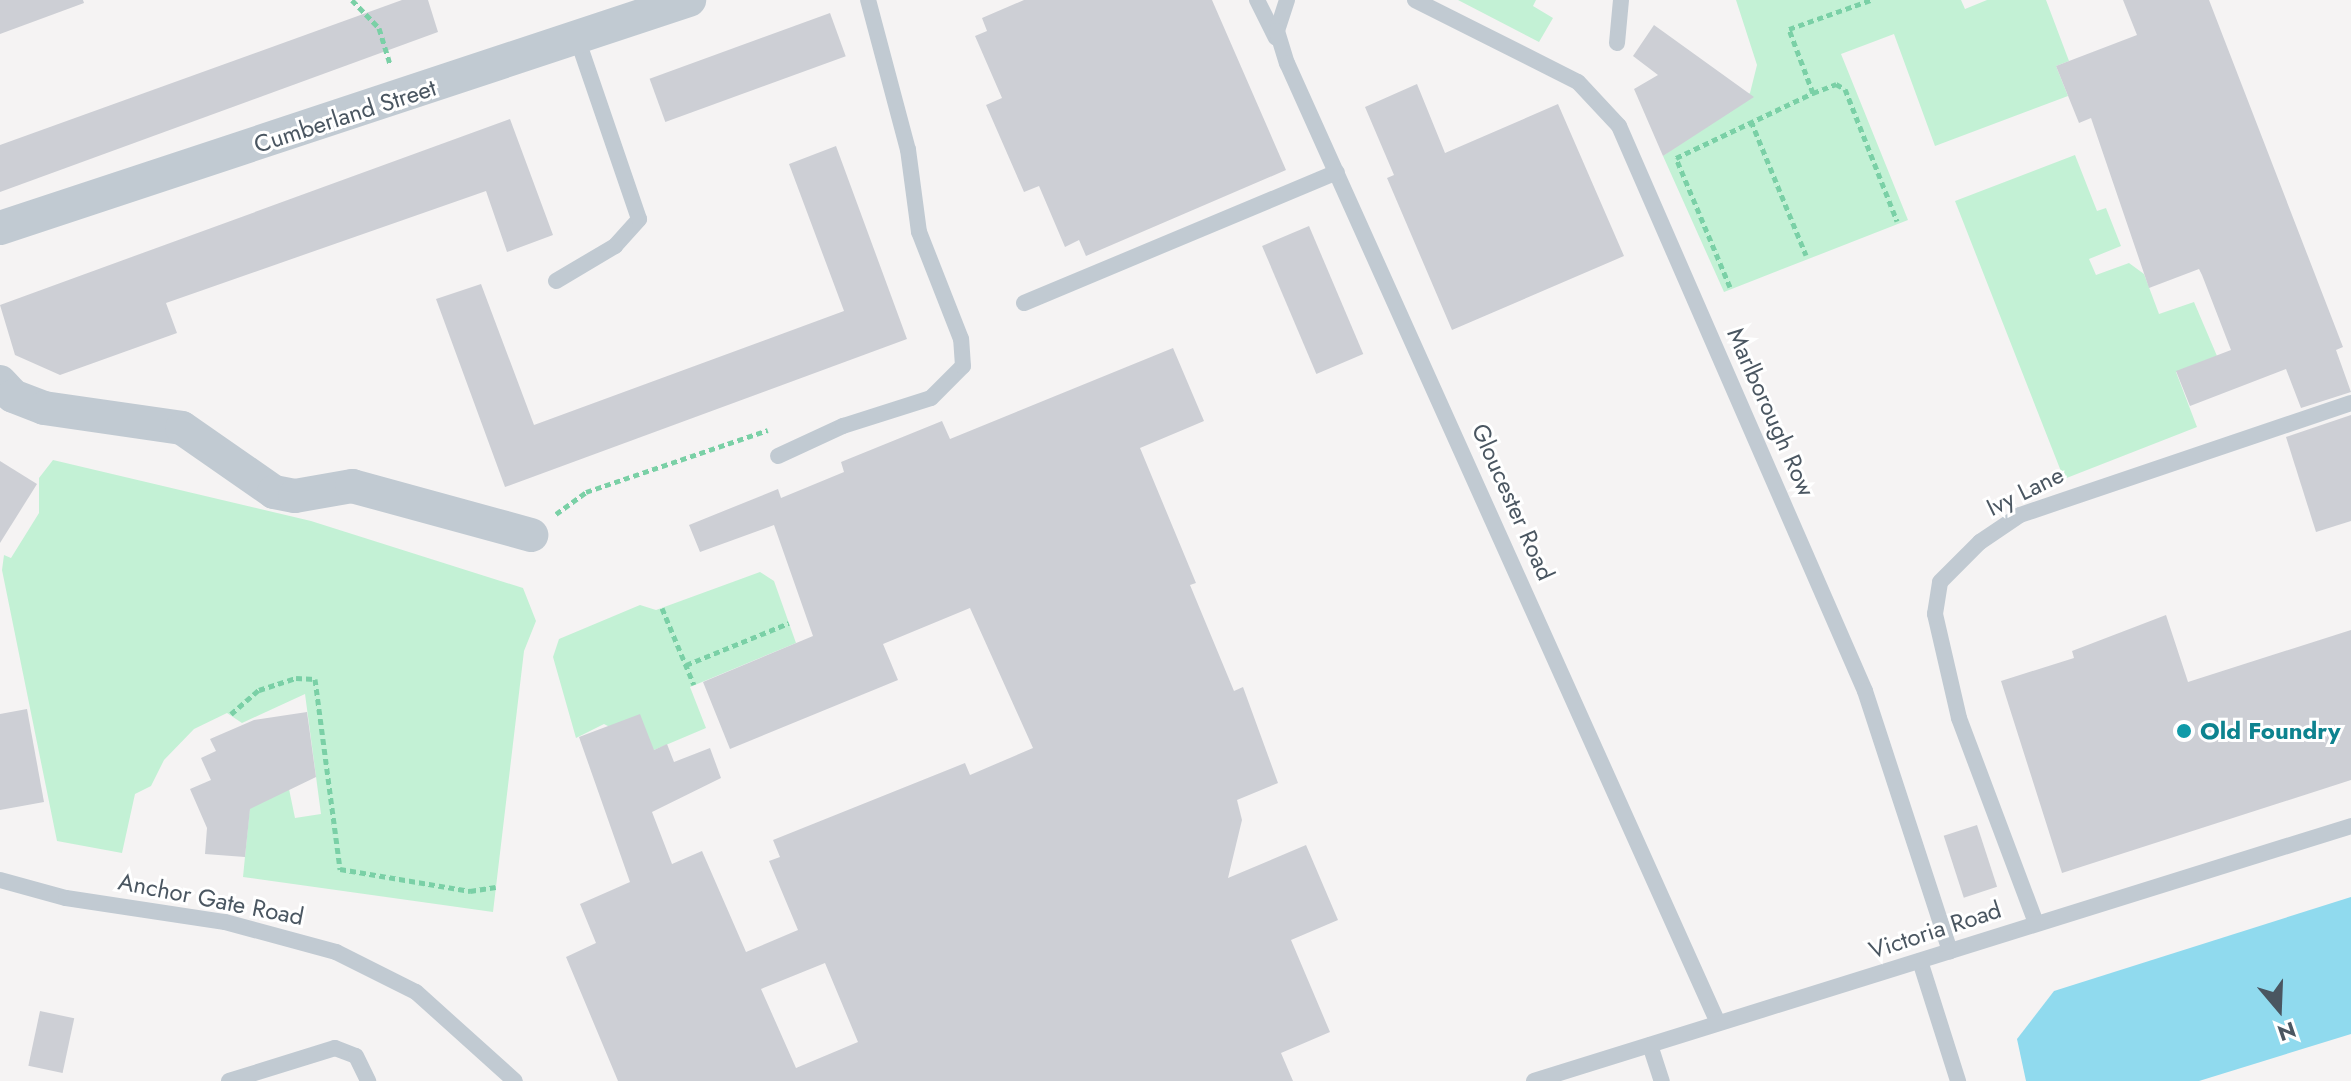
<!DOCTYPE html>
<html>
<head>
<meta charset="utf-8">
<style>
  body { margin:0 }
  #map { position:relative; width:2351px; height:1081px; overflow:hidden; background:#f5f3f3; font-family:Jost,sans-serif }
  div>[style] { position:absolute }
  .green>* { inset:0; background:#c3f1d5 }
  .water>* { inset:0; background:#90daee }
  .building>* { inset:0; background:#cdcfd5; transform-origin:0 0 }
  .path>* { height:5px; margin-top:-2.5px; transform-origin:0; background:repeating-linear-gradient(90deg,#7ad0a6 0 6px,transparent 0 10px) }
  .lane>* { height:16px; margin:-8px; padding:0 8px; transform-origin:8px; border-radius:8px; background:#c1cad2 }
  .street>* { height:34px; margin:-17px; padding:0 17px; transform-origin:17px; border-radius:17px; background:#c1cad2 }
  .dots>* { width:22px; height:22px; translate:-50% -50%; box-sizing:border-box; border:4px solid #fff; border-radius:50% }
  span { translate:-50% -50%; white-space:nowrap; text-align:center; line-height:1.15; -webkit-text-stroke:6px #fff; paint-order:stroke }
  .street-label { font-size:24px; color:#4a5661 }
  .culture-label { font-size:24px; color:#0d838f; font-weight:700 }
  .left { translate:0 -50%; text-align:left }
  .north { position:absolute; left:2239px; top:969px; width:80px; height:80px; -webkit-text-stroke:6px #fff; paint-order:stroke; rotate:161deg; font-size:22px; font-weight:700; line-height:32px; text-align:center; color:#4a5661 }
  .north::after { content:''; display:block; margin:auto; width:28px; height:36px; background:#4a5661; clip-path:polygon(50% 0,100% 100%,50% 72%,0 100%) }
</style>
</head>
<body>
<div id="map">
  <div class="green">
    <div style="clip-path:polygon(1458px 0,1536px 0,1533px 6px,1553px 18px,1539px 42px)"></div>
    <div style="clip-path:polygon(1736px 0,1961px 0,1965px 9px,1987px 0,2046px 0,2069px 61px,2056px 66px,2068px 96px,1935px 146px,1894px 34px,1841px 54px,1908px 220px,1724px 292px,1663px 156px,1750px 93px,1757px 65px)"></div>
    <div style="clip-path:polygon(2075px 155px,2097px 211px,2106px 208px,2121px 246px,2089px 259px,2096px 275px,2129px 263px,2144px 274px,2159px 314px,2194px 302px,2217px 356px,2176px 372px,2197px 427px,2064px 479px,1955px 201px)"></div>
    <div style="clip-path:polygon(53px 460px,311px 521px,523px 588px,536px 621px,524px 651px,493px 912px,243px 877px,250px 806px,289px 789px,295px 818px,321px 814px,305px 694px,242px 723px,227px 713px,194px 729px,164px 760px,151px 786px,135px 794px,122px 853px,57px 841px,2px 570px,4px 555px,11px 558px,39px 513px,39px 478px)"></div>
    <div style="clip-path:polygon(760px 572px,774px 581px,796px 643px,690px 687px,706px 728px,654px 750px,604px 724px,576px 738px,553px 657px,559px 639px,640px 605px,656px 610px)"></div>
  </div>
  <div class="water">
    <div style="clip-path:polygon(2351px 897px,2351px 1034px,2199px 1081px,2026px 1081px,2017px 1039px,2054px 991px)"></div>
  </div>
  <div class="building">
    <div style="clip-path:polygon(0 0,83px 0,84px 3px,0 34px)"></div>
    <div style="clip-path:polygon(402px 0,428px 0,438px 32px,0 192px,0 145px)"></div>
    <div style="clip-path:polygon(1024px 0,1212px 0,1286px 170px,1086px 256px,1079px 240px,1065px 247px,1039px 186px,1024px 192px,986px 105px,1002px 98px,975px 36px,987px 31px,982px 18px)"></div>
    <div style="clip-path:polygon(2123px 0,2209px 0,2343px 347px,2336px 350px,2351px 392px,2301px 408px,2286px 369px,2190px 406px,2176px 371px,2231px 350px,2202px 275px,2199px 269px,2149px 288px,2091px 118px,2079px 123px,2056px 66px,2137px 35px)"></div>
    <div style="left:830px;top:13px;width:46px;height:192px;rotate:70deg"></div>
    <div style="clip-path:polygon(1654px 25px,1754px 97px,1663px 156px,1634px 89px,1658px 75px,1633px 56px)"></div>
    <div style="clip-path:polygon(1417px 84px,1445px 153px,1558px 104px,1624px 256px,1452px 330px,1387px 178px,1394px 175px,1365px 107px)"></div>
    <div style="clip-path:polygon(510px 119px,553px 235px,507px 252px,486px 191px,166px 303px,177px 333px,60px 375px,15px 355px,0 305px)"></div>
    <div style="clip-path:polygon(836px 146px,907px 339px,505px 487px,436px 299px,481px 284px,534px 425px,844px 311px,789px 164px)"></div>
    <div style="left:1309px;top:226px;width:139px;height:51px;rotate:67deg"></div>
    <div style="clip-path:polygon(evenodd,1173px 348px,1204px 421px,1140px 448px,1196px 583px,1190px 585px,1234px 691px,1243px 687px,1278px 783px,1237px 800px,1242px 820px,1228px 878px,1306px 845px,1338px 920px,1291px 940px,1330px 1032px,1281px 1053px,1293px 1081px,618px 1081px,566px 957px,596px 943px,580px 904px,630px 882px,579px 737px,640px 714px,654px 750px,667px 744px,674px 762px,710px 748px,721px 778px,652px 812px,672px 864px,702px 851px,746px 952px,798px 930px,769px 861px,780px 857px,773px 840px,965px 763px,970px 775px,1033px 748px,970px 608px,883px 644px,898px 680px,730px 749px,703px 682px,813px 636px,774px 525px,700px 552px,689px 525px,778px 489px,781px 498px,844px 472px,841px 462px,942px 421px,950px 439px,1173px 348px,825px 963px,858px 1042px,796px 1068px,761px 989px,825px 963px)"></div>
    <div style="clip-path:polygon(2351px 415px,2351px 521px,2316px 532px,2286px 437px)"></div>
    <div style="clip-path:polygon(0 461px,37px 484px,0 543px)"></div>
    <div style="clip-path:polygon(2166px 615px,2188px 682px,2351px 630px,2351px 780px,2062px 873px,2001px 681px,2074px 658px,2072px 651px)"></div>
    <div style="clip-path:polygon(27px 709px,44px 802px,0 810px,0 714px)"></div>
    <div style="clip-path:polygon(307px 712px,316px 777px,250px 809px,245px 857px,205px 854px,207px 828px,190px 789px,211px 780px,201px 758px,216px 751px,210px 739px,254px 720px)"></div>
    <div style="left:1977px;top:825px;width:65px;height:35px;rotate:72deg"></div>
    <div style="left:40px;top:1011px;width:35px;height:56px;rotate:12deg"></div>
  </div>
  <div class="path">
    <div style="left:352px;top:0;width:39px;rotate:46deg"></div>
    <div style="left:379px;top:28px;width:37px;rotate:73deg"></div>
    <div style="left:1813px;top:93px;width:25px;rotate:-21deg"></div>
    <div style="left:1836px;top:84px;width:10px;rotate:29deg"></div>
    <div style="left:1845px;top:89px;width:142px;rotate:68.5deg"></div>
    <div style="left:1751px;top:121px;width:145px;rotate:67.7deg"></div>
    <div style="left:1730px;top:287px;width:140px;rotate:-112.7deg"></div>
    <div style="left:1676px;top:158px;width:152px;rotate:-25.4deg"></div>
    <div style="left:1813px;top:93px;width:68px;rotate:-110.6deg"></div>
    <div style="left:1789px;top:29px;width:87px;rotate:-19.5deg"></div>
    <div style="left:556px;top:514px;width:37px;rotate:-36deg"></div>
    <div style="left:586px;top:492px;width:192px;rotate:-18.8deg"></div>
    <div style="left:662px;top:608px;width:83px;rotate:67.4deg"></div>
    <div style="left:686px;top:665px;width:111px;rotate:-22.2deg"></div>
    <div style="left:231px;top:714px;width:37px;rotate:-41deg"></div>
    <div style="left:259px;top:690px;width:39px;rotate:-18deg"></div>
    <div style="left:296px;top:678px;width:19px;rotate:3deg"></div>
    <div style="left:315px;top:679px;width:192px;rotate:82.5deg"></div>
    <div style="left:340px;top:869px;width:132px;rotate:9.6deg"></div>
    <div style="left:470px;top:891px;width:26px;rotate:-9deg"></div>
  </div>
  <div class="lane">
    <div style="left:1257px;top:0;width:42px;rotate:63.4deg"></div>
    <div style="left:1287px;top:0;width:33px;rotate:108deg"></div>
    <div style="left:1277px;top:31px;width:34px;rotate:73deg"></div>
    <div style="left:1287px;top:63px;width:1052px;rotate:65.82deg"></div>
    <div style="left:1415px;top:0;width:182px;rotate:26.7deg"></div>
    <div style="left:1578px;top:82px;width:60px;rotate:47deg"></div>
    <div style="left:1619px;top:126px;width:616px;rotate:66.47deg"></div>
    <div style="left:1865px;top:691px;width:274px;rotate:71.9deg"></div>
    <div style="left:1617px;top:43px;width:43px;rotate:-84.7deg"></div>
    <div style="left:556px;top:281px;width:69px;rotate:-30.7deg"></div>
    <div style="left:615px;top:246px;width:36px;rotate:-48deg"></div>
    <div style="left:639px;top:219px;width:188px;rotate:-108.9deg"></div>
    <div style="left:1024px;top:303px;width:339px;rotate:-22.7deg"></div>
    <div style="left:778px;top:456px;width:72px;rotate:-24.8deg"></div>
    <div style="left:843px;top:426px;width:92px;rotate:-17.7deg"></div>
    <div style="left:931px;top:398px;width:45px;rotate:-45deg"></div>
    <div style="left:963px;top:366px;width:27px;rotate:-94deg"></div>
    <div style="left:961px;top:339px;width:115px;rotate:-111.4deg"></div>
    <div style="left:919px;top:232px;width:83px;rotate:-97.6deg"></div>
    <div style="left:908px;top:150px;width:155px;rotate:-104.9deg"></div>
    <div style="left:0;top:880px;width:68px;rotate:15.3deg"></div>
    <div style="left:66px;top:898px;width:161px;rotate:8.6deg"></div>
    <div style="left:225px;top:922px;width:115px;rotate:15.1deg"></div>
    <div style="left:336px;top:952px;width:89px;rotate:26.6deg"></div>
    <div style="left:416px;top:992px;width:133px;rotate:42deg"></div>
    <div style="left:2036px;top:923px;width:219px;rotate:-110.6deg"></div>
    <div style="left:1959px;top:718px;width:107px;rotate:-103deg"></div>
    <div style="left:1935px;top:614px;width:32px;rotate:-81deg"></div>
    <div style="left:1940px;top:582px;width:57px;rotate:-45deg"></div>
    <div style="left:1980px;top:542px;width:48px;rotate:-34deg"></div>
    <div style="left:2020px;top:515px;width:349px;rotate:-18.7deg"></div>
    <div style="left:1920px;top:961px;width:126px;rotate:72.4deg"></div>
    <div style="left:1650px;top:1045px;width:38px;rotate:72deg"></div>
    <div style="left:229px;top:1081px;width:111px;rotate:-17.3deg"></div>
    <div style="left:335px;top:1048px;width:22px;rotate:21deg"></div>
    <div style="left:356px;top:1056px;width:28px;rotate:64deg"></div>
    <div style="left:1534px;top:1081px;width:856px;rotate:-17.33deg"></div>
  </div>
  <div class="street">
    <div style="left:0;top:228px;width:726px;rotate:-18.31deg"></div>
    <div style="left:0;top:382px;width:19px;rotate:47deg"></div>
    <div style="left:13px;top:396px;width:33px;rotate:21deg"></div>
    <div style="left:44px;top:408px;width:139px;rotate:8.2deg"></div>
    <div style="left:182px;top:428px;width:112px;rotate:34.8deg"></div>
    <div style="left:274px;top:492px;width:21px;rotate:11deg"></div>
    <div style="left:295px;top:496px;width:58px;rotate:-10deg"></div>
    <div style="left:352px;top:486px;width:186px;rotate:15.3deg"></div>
  </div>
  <div class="dots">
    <div style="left:2184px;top:731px;background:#0f9aa8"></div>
  </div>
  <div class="street-label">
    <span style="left:345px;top:116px;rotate:-18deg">Cumberland Street</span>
    <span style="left:1771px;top:412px;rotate:66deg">Marlborough Row</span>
    <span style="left:2025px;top:491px;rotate:-26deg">Ivy Lane</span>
    <span style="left:1513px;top:502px;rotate:66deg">Gloucester Road</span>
    <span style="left:211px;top:899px;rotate:11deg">Anchor Gate Road</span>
    <span style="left:1935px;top:930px;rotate:-18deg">Victoria Road</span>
  </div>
  <div class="culture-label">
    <span class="left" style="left:2200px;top:731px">Old Foundry</span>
  </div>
  <div class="north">N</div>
</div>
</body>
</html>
